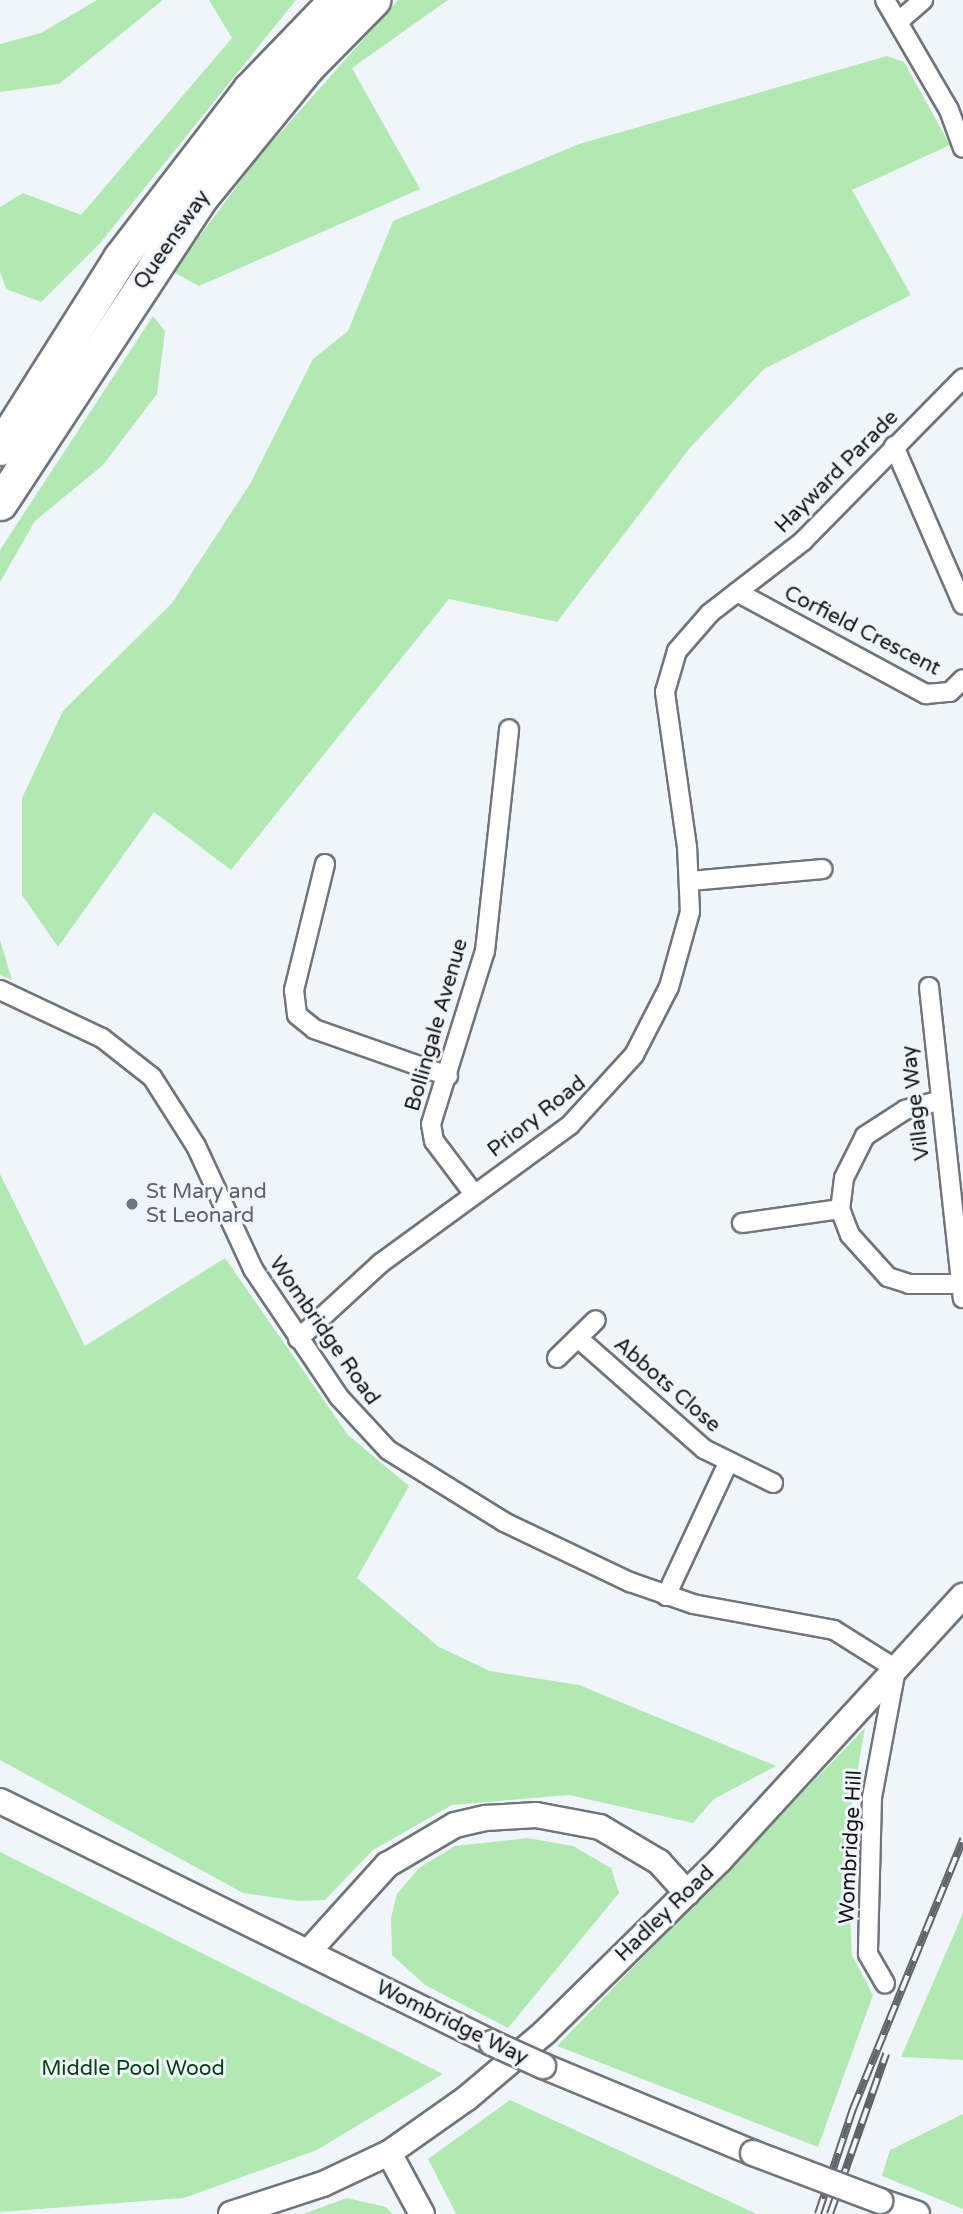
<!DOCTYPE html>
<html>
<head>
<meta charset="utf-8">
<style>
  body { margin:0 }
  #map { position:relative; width:963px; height:2214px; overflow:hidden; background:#f0f5fb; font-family:"Varela Round",sans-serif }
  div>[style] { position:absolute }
  .green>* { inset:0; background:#b2e9b3 }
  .roads { filter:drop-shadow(2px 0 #71747a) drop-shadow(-2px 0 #71747a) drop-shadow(0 2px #71747a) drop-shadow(0 -2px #71747a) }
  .street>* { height:18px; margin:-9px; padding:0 9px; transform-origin:9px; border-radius:9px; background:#fff }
  .secondary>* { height:24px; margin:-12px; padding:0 12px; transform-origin:12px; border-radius:12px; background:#fff }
  .highway>* { height:33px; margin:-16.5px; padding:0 16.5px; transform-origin:16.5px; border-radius:16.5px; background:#fff }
  .rail>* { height:8px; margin-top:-4px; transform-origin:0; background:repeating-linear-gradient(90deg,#f0f5fb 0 16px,#616367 0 32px); box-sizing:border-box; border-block:2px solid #616367 }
  .bridges { filter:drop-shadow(2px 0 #71747a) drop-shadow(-2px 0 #71747a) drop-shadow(0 2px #71747a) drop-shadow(0 -2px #71747a) }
  .secondary-bridge>* { height:24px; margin:-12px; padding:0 12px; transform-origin:12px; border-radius:12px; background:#fff }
  .dots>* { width:19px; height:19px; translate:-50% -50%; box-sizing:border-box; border:4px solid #f0f5fb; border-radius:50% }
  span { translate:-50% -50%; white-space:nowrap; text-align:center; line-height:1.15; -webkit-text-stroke:6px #f0f5fb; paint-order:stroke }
  .street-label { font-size:21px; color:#101113 }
  .worship-label { font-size:21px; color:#5b616d }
  .left { translate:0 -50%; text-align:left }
  .park-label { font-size:21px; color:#054010 }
</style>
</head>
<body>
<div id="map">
  <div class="green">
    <div style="clip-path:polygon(97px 0,163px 0,59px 84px,0 92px,0 44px,41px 33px)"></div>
    <div style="clip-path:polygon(209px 0,296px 0,101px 242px,41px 302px,6px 289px,0 272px,0 207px,23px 193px,81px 215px,232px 38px)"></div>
    <div style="clip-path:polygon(398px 0,448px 0,352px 68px,420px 189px,199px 286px,173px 272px,257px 159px)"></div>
    <div style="clip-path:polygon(887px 56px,904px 62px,950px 145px,852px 190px,911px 295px,764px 369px,689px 449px,557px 622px,449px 599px,231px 870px,154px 812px,58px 947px,22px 895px,22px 798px,63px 711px,172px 603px,250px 484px,313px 359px,348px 331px,393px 221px,579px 144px)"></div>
    <div style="clip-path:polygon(153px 316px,165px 331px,157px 394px,103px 465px,35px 521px,0 582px,0 550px)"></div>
    <div style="clip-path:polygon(0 940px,12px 980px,0 975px)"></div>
    <div style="clip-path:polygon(0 1174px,85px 1346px,225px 1258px,348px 1435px,409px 1486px,357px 1578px,439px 1647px,490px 1671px,579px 1685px,776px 1766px,714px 1799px,693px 1823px,569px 1795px,452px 1805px,373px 1850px,325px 1900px,298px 1901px,243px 1893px,0 1760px)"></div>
    <div style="clip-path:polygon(865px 1728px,846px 1836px,852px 1955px,873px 1995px,818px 2147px,557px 2046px)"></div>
    <div style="clip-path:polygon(528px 1838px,573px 1846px,611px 1868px,619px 1893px,508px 2028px,425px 1985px,392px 1955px,391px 1918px,397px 1894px,419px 1868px,455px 1846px)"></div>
    <div style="clip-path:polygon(0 1852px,44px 1874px,443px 2074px,317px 2150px,184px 2198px,0 2212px)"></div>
    <div style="clip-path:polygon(963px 1913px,963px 2060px,901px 2057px)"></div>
    <div style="clip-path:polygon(510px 2100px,757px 2214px,456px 2214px,428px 2159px)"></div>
    <div style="clip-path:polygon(963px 2114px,963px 2209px,882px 2176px,890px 2150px)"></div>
    <div style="clip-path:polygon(347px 2198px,386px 2207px,392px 2214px,303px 2214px)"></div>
  </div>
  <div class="roads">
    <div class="street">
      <div style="left:885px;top:0;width:127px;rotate:59.8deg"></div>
      <div style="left:949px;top:110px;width:40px;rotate:69.8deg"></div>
      <div style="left:899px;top:21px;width:32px;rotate:-41deg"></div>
      <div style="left:894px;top:446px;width:173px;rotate:66.5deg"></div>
      <div style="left:737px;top:592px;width:215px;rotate:28.4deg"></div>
      <div style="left:926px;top:694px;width:24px;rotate:-5deg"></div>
      <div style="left:950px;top:692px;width:18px;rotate:-45deg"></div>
      <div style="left:325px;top:864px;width:130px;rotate:103.8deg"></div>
      <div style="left:294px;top:990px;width:25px;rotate:83deg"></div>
      <div style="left:297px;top:1015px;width:22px;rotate:39deg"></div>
      <div style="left:314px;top:1029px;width:142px;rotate:19.3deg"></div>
      <div style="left:691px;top:881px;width:132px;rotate:-5.2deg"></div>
      <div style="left:929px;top:987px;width:313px;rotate:83.8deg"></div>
      <div style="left:0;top:990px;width:113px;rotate:25.2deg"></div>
      <div style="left:102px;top:1038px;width:63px;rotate:38deg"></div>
      <div style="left:152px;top:1077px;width:82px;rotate:57.5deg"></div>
      <div style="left:196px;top:1146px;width:136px;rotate:65.1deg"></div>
      <div style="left:253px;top:1269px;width:154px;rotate:56.1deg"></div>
      <div style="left:339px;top:1397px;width:72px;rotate:47.2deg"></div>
      <div style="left:388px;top:1450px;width:137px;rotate:31.8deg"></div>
      <div style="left:504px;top:1522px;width:140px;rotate:25.5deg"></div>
      <div style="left:630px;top:1582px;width:67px;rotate:19.2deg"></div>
      <div style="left:693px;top:1604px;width:143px;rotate:10.4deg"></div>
      <div style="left:834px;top:1630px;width:73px;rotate:32.2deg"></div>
      <div style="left:896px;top:1669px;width:130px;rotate:100.6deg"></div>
      <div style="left:872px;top:1797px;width:157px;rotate:91.5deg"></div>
      <div style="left:868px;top:1954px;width:34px;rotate:60deg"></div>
      <div style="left:938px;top:1101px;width:34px;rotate:165deg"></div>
      <div style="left:905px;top:1110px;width:48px;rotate:147deg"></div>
      <div style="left:865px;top:1136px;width:47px;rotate:116.6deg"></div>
      <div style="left:844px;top:1178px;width:31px;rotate:97deg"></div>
      <div style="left:840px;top:1209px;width:28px;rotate:69deg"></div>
      <div style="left:850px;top:1235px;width:57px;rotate:47.9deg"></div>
      <div style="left:888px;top:1277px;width:22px;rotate:18deg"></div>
      <div style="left:909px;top:1284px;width:52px"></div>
      <div style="left:474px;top:1194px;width:66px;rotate:-127deg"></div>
      <div style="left:434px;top:1141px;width:17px;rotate:-100deg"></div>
      <div style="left:431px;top:1124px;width:181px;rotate:-72.7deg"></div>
      <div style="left:485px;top:951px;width:223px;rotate:-83.8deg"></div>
      <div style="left:742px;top:1223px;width:99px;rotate:-8.1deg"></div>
      <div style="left:578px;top:1338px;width:168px;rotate:41.4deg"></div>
      <div style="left:704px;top:1449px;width:77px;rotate:26.2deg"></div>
      <div style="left:298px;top:1339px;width:113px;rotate:-42.5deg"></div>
      <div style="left:381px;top:1263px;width:234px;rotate:-36.1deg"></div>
      <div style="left:570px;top:1125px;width:95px;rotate:-47.6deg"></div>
      <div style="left:634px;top:1055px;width:76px;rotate:-62.8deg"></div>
      <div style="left:669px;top:987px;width:78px;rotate:-74.4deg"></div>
      <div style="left:690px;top:912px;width:65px;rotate:-92.6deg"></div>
      <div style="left:687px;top:847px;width:157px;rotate:-98.1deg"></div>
      <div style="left:665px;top:692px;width:43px;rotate:-73.7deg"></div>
      <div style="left:677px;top:651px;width:50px;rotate:-49deg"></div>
      <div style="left:710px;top:613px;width:118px;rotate:-37.7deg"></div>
      <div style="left:803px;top:541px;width:228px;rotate:-45.5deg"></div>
      <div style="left:557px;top:1358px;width:54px;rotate:-44.3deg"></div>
      <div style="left:666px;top:1596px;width:147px;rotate:-65deg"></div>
    </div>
    <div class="secondary">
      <div style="left:0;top:1801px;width:548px;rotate:26.19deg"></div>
      <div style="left:308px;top:1952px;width:118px;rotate:-47.8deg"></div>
      <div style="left:387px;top:1865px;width:79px;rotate:-30.5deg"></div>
      <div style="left:455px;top:1825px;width:32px;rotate:-13deg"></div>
      <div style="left:486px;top:1818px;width:50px;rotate:-3.4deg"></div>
      <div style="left:536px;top:1815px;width:65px;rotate:10.6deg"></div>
      <div style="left:600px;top:1827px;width:69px;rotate:30.7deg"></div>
      <div style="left:659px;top:1862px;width:42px;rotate:47.9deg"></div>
      <div style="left:543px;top:2066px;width:227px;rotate:22.5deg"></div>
      <div style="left:389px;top:2153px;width:69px;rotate:61.6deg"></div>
      <div style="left:880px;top:2201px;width:39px;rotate:19deg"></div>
      <div style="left:231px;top:2214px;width:97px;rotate:-18.1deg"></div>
      <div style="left:323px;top:2184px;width:73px;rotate:-25.2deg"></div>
      <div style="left:389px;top:2153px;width:95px;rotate:-35.2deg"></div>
      <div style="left:467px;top:2098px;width:102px;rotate:-40.2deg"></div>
      <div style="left:545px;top:2032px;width:245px;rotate:-44.5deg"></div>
      <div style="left:720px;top:1860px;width:359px;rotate:-47.4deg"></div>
    </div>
    <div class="highway">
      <div style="left:0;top:448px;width:225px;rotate:-57.7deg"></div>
      <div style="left:120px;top:258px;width:213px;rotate:-52.4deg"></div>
      <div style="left:250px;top:89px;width:124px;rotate:-46deg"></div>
      <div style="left:0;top:503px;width:366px;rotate:-56.7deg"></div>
      <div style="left:201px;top:197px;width:169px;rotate:-50.8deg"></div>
      <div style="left:308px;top:66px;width:93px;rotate:-45.4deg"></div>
    </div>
  </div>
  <div class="rail">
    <div style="left:818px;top:2214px;width:111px;rotate:-71.6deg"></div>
    <div style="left:853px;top:2109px;width:292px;rotate:-67.8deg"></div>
    <div style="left:830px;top:2214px;width:170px;rotate:-70.7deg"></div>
  </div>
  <div class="bridges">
    <div class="secondary-bridge">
      <div style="left:492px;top:2043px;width:56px;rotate:24.3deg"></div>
      <div style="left:753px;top:2153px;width:136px;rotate:20.7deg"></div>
    </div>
  </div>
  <div class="dots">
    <div style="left:132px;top:1204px;background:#6b7280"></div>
  </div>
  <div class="street-label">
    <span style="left:172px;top:240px;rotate:-55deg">Queensway</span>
    <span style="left:837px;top:472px;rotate:-45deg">Hayward Parade</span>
    <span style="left:862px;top:631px;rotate:27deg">Corfield Crescent</span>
    <span style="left:437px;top:1025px;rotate:-74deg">Bollingale Avenue</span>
    <span style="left:916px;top:1103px;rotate:-97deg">Village Way</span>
    <span style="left:537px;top:1117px;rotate:-38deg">Priory Road</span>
    <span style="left:324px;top:1331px;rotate:55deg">Wombridge Road</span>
    <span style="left:667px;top:1385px;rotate:41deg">Abbots Close</span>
    <span style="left:851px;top:1847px;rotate:-87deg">Wombridge Hill</span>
    <span style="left:665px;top:1914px;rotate:-44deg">Hadley Road</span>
    <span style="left:452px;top:2023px;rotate:26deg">Wombridge Way</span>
  </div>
  <div class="worship-label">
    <span class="left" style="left:146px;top:1204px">St Mary and<br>St Leonard</span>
  </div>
  <div class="park-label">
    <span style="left:133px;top:2069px">Middle Pool Wood</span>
  </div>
</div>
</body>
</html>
